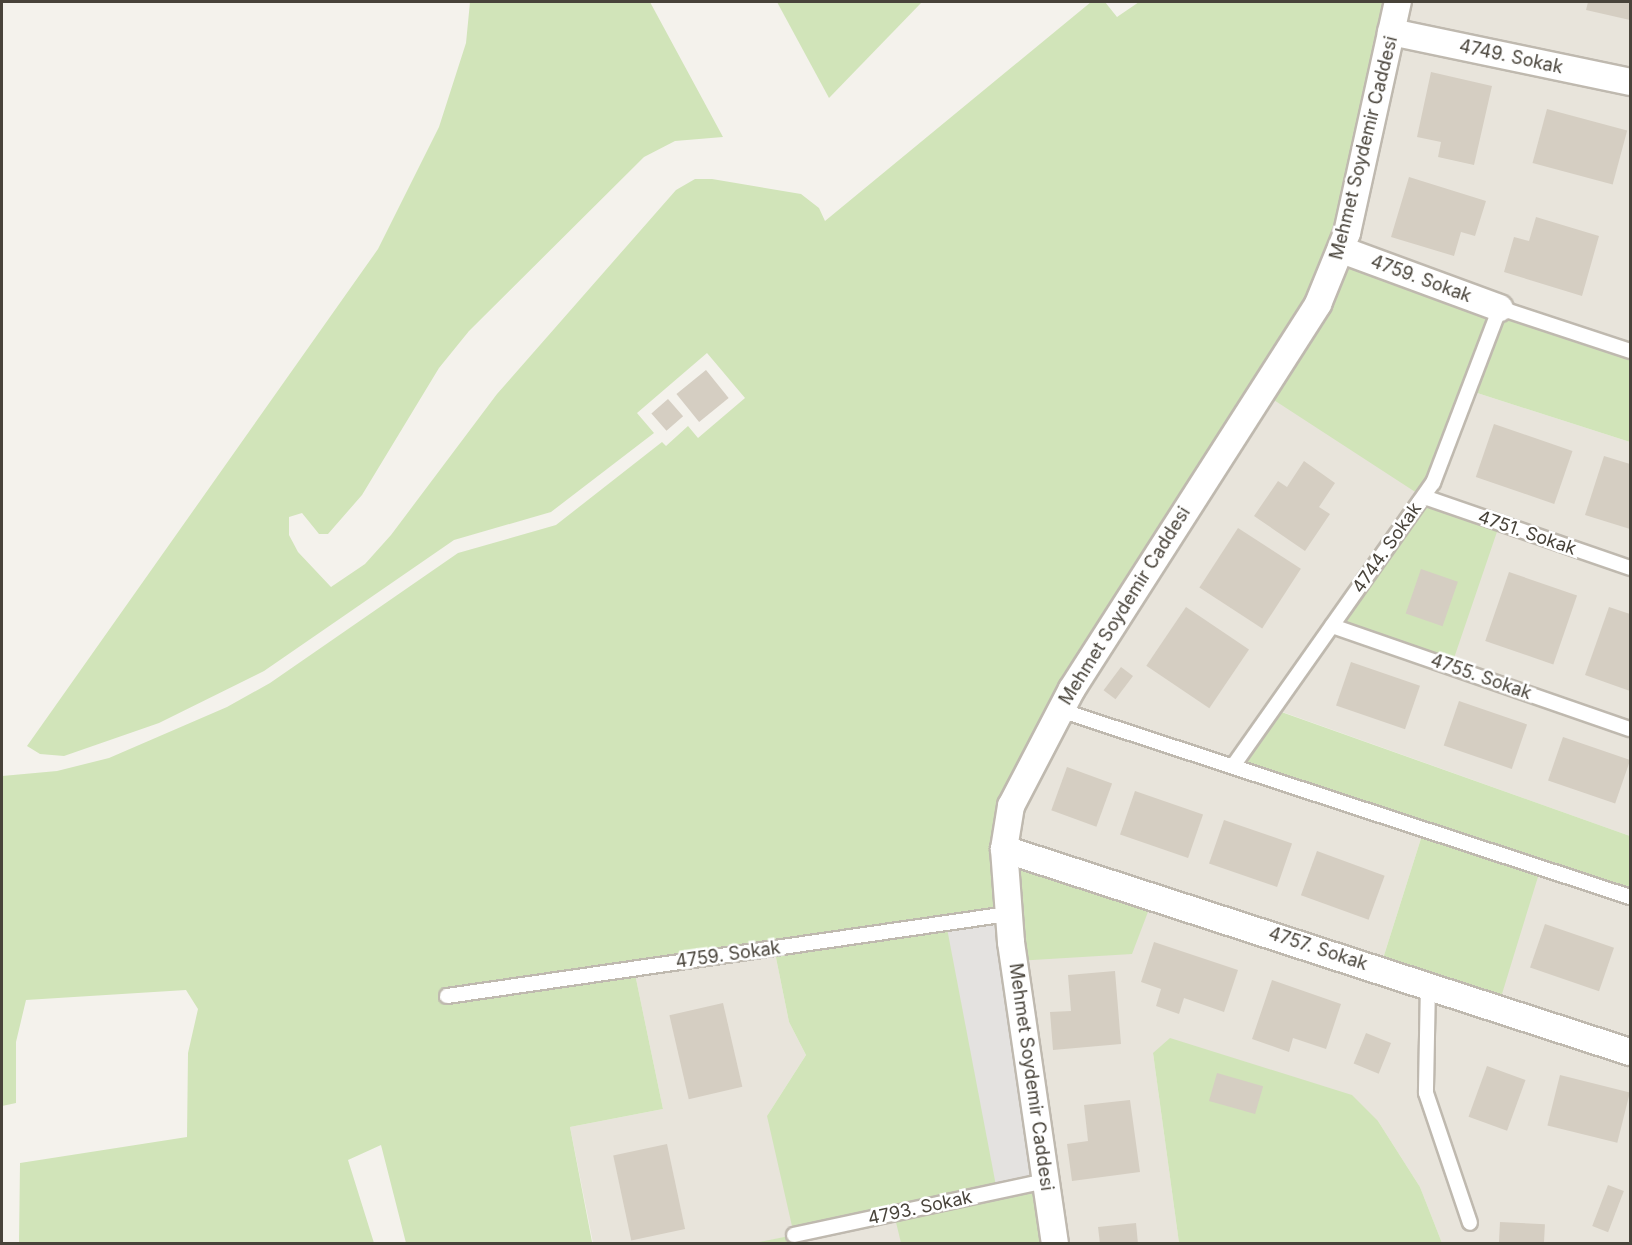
<!DOCTYPE html>
<html>
<head>
<meta charset="utf-8">
<style>
  body { margin:0 }
  #map { position:relative; width:1632px; height:1245px; overflow:hidden; background:#f4f2ec; font-family:Inter,sans-serif }
  div>[style] { position:absolute }
  .residential>* { inset:0; background:#e8e4db }
  .green>* { inset:0; background:#d1e4b9 }
  .parking>* { inset:0; background:#e4e2e0 }
  .building>* { inset:0; background:#d5cec2; transform-origin:0 0 }
  .roads { filter:drop-shadow(2px 0 #bfb9af) drop-shadow(-2px 0 #bfb9af) drop-shadow(0 2px #bfb9af) drop-shadow(0 -2px #bfb9af) }
  .service>* { height:14px; margin:-7px; padding:0 7px; transform-origin:7px; border-radius:7px; background:#fff }
  .minor>* { height:26px; margin:-13px; padding:0 13px; transform-origin:13px; border-radius:13px; background:#fff }
  span { translate:-50% -50%; white-space:nowrap; text-align:center; line-height:1.15; -webkit-text-stroke:5px #fff; paint-order:stroke }
  .street-label { font-size:18px; color:#48433a }
  .frame { position:absolute; inset:0; border:3px solid #48433a; pointer-events:none }
</style>
</head>
<body>
<div id="map">
  <div class="residential">
    <div style="clip-path:polygon(1398px 2px,1630px 2px,1630px 351px,1342px 250px)"></div>
    <div style="clip-path:polygon(1471px 391px,1630px 442px,1630px 836px,1274px 709px,1424px 829px,1380px 968px,1541px 867px,1630px 897px,1630px 1243px,1442px 1243px,1420px 1187px,1378px 1121px,1153px 1053px,1179px 1243px,795px 1244px,794px 1235px,754px 1244px,593px 1243px,570px 1127px,663px 1109px,634px 969px,774px 948px,789px 1022px,806px 1055px,767px 1116px,1007px 822px,1263px 392px)"></div>
  </div>
  <div class="green">
    <div style="clip-path:polygon(470px 2px,650px 2px,723px 137px,675px 141px,644px 157px,469px 331px,439px 368px,362px 495px,328px 534px,319px 534px,302px 513px,289px 517px,289px 535px,298px 552px,331px 587px,365px 564px,391px 535px,497px 394px,676px 190px,695px 179px,712px 179px,801px 194px,819px 208px,825px 221px,1091px 2px,1105px 2px,1117px 17px,1139px 2px,1398px 2px,1342px 250px,1630px 351px,1630px 442px,1471px 391px,1424px 497px,1500px 523px,1451px 667px,1332px 626px,1423px 497px,1263px 393px,1072px 689px,1005px 848px,1154px 896px,1132px 954px,1014px 961px,1055px 1243px,901px 1243px,894px 1214px,794px 1235px,795px 1243px,754px 1243px,794px 1235px,767px 1116px,806px 1055px,789px 1022px,774px 948px,634px 969px,663px 1109px,570px 1127px,592px 1242px,406px 1243px,381px 1145px,348px 1160px,374px 1243px,19px 1243px,20px 1163px,187px 1137px,188px 1053px,198px 1009px,186px 990px,26px 1000px,16px 1042px,16px 1103px,2px 1106px,2px 776px,57px 771px,109px 758px,227px 707px,270px 683px,458px 553px,556px 525px,662px 442px,666px 446px,688px 426px,698px 438px,745px 398px,707px 353px,637px 413px,654px 433px,551px 512px,454px 540px,264px 671px,159px 723px,64px 756px,40px 754px,27px 746px,378px 249px,439px 127px,466px 43px)"></div>
    <div style="clip-path:polygon(777px 2px,922px 2px,829px 98px)"></div>
    <div style="clip-path:polygon(1273px 709px,1630px 836px,1630px 897px,1541px 867px,1498px 1007px,1380px 968px,1424px 829px,1233px 766px)"></div>
    <div style="clip-path:polygon(1170px 1038px,1352px 1095px,1378px 1121px,1420px 1187px,1442px 1243px,1179px 1243px,1153px 1053px)"></div>
  </div>
  <div class="parking">
    <div style="clip-path:polygon(1008px 914px,1046px 1181px,997px 1191px,946px 923px)"></div>
  </div>
  <div class="building">
    <div style="clip-path:polygon(1588px 2px,1630px 2px,1630px 20px,1586px 10px)"></div>
    <div style="clip-path:polygon(1431px 72px,1492px 86px,1474px 165px,1438px 157px,1441px 142px,1417px 137px)"></div>
    <div style="left:1547px;top:109px;width:83px;height:56px;rotate:15deg"></div>
    <div style="clip-path:polygon(1409px 177px,1486px 201px,1475px 236px,1461px 232px,1454px 256px,1391px 237px)"></div>
    <div style="clip-path:polygon(1536px 217px,1599px 236px,1582px 296px,1504px 272px,1514px 237px,1529px 241px)"></div>
    <div style="left:706px;top:370px;width:36px;height:38px;rotate:51deg"></div>
    <div style="left:668px;top:399px;width:23px;height:22px;rotate:49deg"></div>
    <div style="left:1494px;top:424px;width:83px;height:56px;rotate:19deg"></div>
    <div style="clip-path:polygon(1604px 456px,1630px 464px,1630px 529px,1585px 515px)"></div>
    <div style="clip-path:polygon(1304px 461px,1335px 483px,1319px 507px,1330px 514px,1305px 551px,1254px 516px,1278px 481px,1287px 487px)"></div>
    <div style="left:1238px;top:528px;width:75px;height:71px;rotate:33deg"></div>
    <div style="left:1421px;top:569px;width:39px;height:47px;rotate:19deg"></div>
    <div style="left:1509px;top:572px;width:72px;height:73px;rotate:19deg"></div>
    <div style="left:1186px;top:607px;width:76px;height:71px;rotate:34deg"></div>
    <div style="clip-path:polygon(1609px 607px,1630px 614px,1630px 691px,1585px 675px)"></div>
    <div style="left:1351px;top:662px;width:73px;height:46px;rotate:19deg"></div>
    <div style="left:1121px;top:667px;width:15px;height:29px;rotate:37deg"></div>
    <div style="left:1459px;top:701px;width:72px;height:47px;rotate:19deg"></div>
    <div style="left:1563px;top:737px;width:71px;height:46px;rotate:19deg"></div>
    <div style="left:1067px;top:767px;width:48px;height:46px;rotate:20deg"></div>
    <div style="left:1135px;top:791px;width:72px;height:46px;rotate:19deg"></div>
    <div style="left:1224px;top:820px;width:72px;height:46px;rotate:19deg"></div>
    <div style="left:1317px;top:851px;width:72px;height:47px;rotate:20deg"></div>
    <div style="left:1545px;top:924px;width:73px;height:46px;rotate:19deg"></div>
    <div style="clip-path:polygon(1154px 942px,1238px 970px,1224px 1012px,1184px 998px,1179px 1014px,1156px 1006px,1161px 989px,1141px 982px)"></div>
    <div style="clip-path:polygon(1115px 971px,1121px 1044px,1053px 1050px,1050px 1012px,1071px 1011px,1068px 975px)"></div>
    <div style="clip-path:polygon(1272px 980px,1341px 1004px,1326px 1049px,1293px 1038px,1289px 1052px,1252px 1039px)"></div>
    <div style="left:723px;top:1003px;width:86px;height:55px;rotate:77deg"></div>
    <div style="left:1366px;top:1033px;width:27px;height:33px;rotate:22deg"></div>
    <div style="left:1487px;top:1066px;width:41px;height:54px;rotate:20deg"></div>
    <div style="left:1217px;top:1073px;width:48px;height:29px;rotate:16deg"></div>
    <div style="left:1560px;top:1075px;width:72px;height:52px;rotate:14deg"></div>
    <div style="clip-path:polygon(1130px 1100px,1140px 1172px,1072px 1181px,1067px 1144px,1088px 1141px,1084px 1105px)"></div>
    <div style="left:667px;top:1144px;width:87px;height:55px;rotate:78deg"></div>
    <div style="left:1608px;top:1185px;width:17px;height:44px;rotate:21deg"></div>
    <div style="left:1500px;top:1222px;width:45px;height:22px;rotate:3deg"></div>
    <div style="clip-path:polygon(1136px 1223px,1138px 1244px,1100px 1244px,1098px 1227px)"></div>
  </div>
  <div class="roads">
    <div class="service">
      <div style="left:1424px;top:497px;width:218px;rotate:19deg"></div>
      <div style="left:1332px;top:626px;width:315px;rotate:19.1deg"></div>
      <div style="left:1060px;top:710px;width:600px;rotate:18.16deg"></div>
      <div style="left:1233px;top:766px;width:347px;rotate:-54.8deg"></div>
      <div style="left:1433px;top:483px;width:187px;rotate:-69.1deg"></div>
      <div style="left:1500px;top:308px;width:137px;rotate:18.3deg"></div>
      <div style="left:1428px;top:984px;width:109px;rotate:91.1deg"></div>
      <div style="left:1426px;top:1093px;width:137px;rotate:71.3deg"></div>
      <div style="left:447px;top:996px;width:567px;rotate:-8.32deg"></div>
      <div style="left:794px;top:1235px;width:258px;rotate:-12.1deg"></div>
    </div>
    <div class="minor">
      <div style="left:1391px;top:32px;width:244px;rotate:11.8deg"></div>
      <div style="left:1342px;top:250px;width:168px;rotate:20.2deg"></div>
      <div style="left:1004px;top:849px;width:658px;rotate:17.97deg"></div>
      <div style="left:1055px;top:1244px;width:305px;rotate:-98.3deg"></div>
      <div style="left:1011px;top:942px;width:93px;rotate:-94.3deg"></div>
      <div style="left:1004px;top:849px;width:44px;rotate:-80.8deg"></div>
      <div style="left:1011px;top:806px;width:132px;rotate:-62.5deg"></div>
      <div style="left:1072px;top:689px;width:457px;rotate:-57.4deg"></div>
      <div style="left:1318px;top:304px;width:77px;rotate:-67.8deg"></div>
      <div style="left:1347px;top:233px;width:237px;rotate:-77.6deg"></div>
    </div>
  </div>
  <div class="street-label">
    <span style="left:1511px;top:57px;rotate:12deg">4749. Sokak</span>
    <span style="left:1364px;top:148px;rotate:-76deg">Mehmet Soydemir Caddesi</span>
    <span style="left:1421px;top:279px;rotate:20deg">4759. Sokak</span>
    <span style="left:1527px;top:533px;rotate:19deg">4751. Sokak</span>
    <span style="left:1387px;top:548px;rotate:-55deg">4744. Sokak</span>
    <span style="left:1125px;top:606px;rotate:-58deg">Mehmet Soydemir Caddesi</span>
    <span style="left:1481px;top:677px;rotate:19deg">4755. Sokak</span>
    <span style="left:1318px;top:949px;rotate:18deg">4757. Sokak</span>
    <span style="left:728px;top:955px;rotate:-8deg">4759. Sokak</span>
    <span style="left:1031px;top:1077px;rotate:82deg">Mehmet Soydemir Caddesi</span>
    <span style="left:920px;top:1208px;rotate:-12deg">4793. Sokak</span>
  </div>
  <div class="frame"></div>
</div>
</body>
</html>
